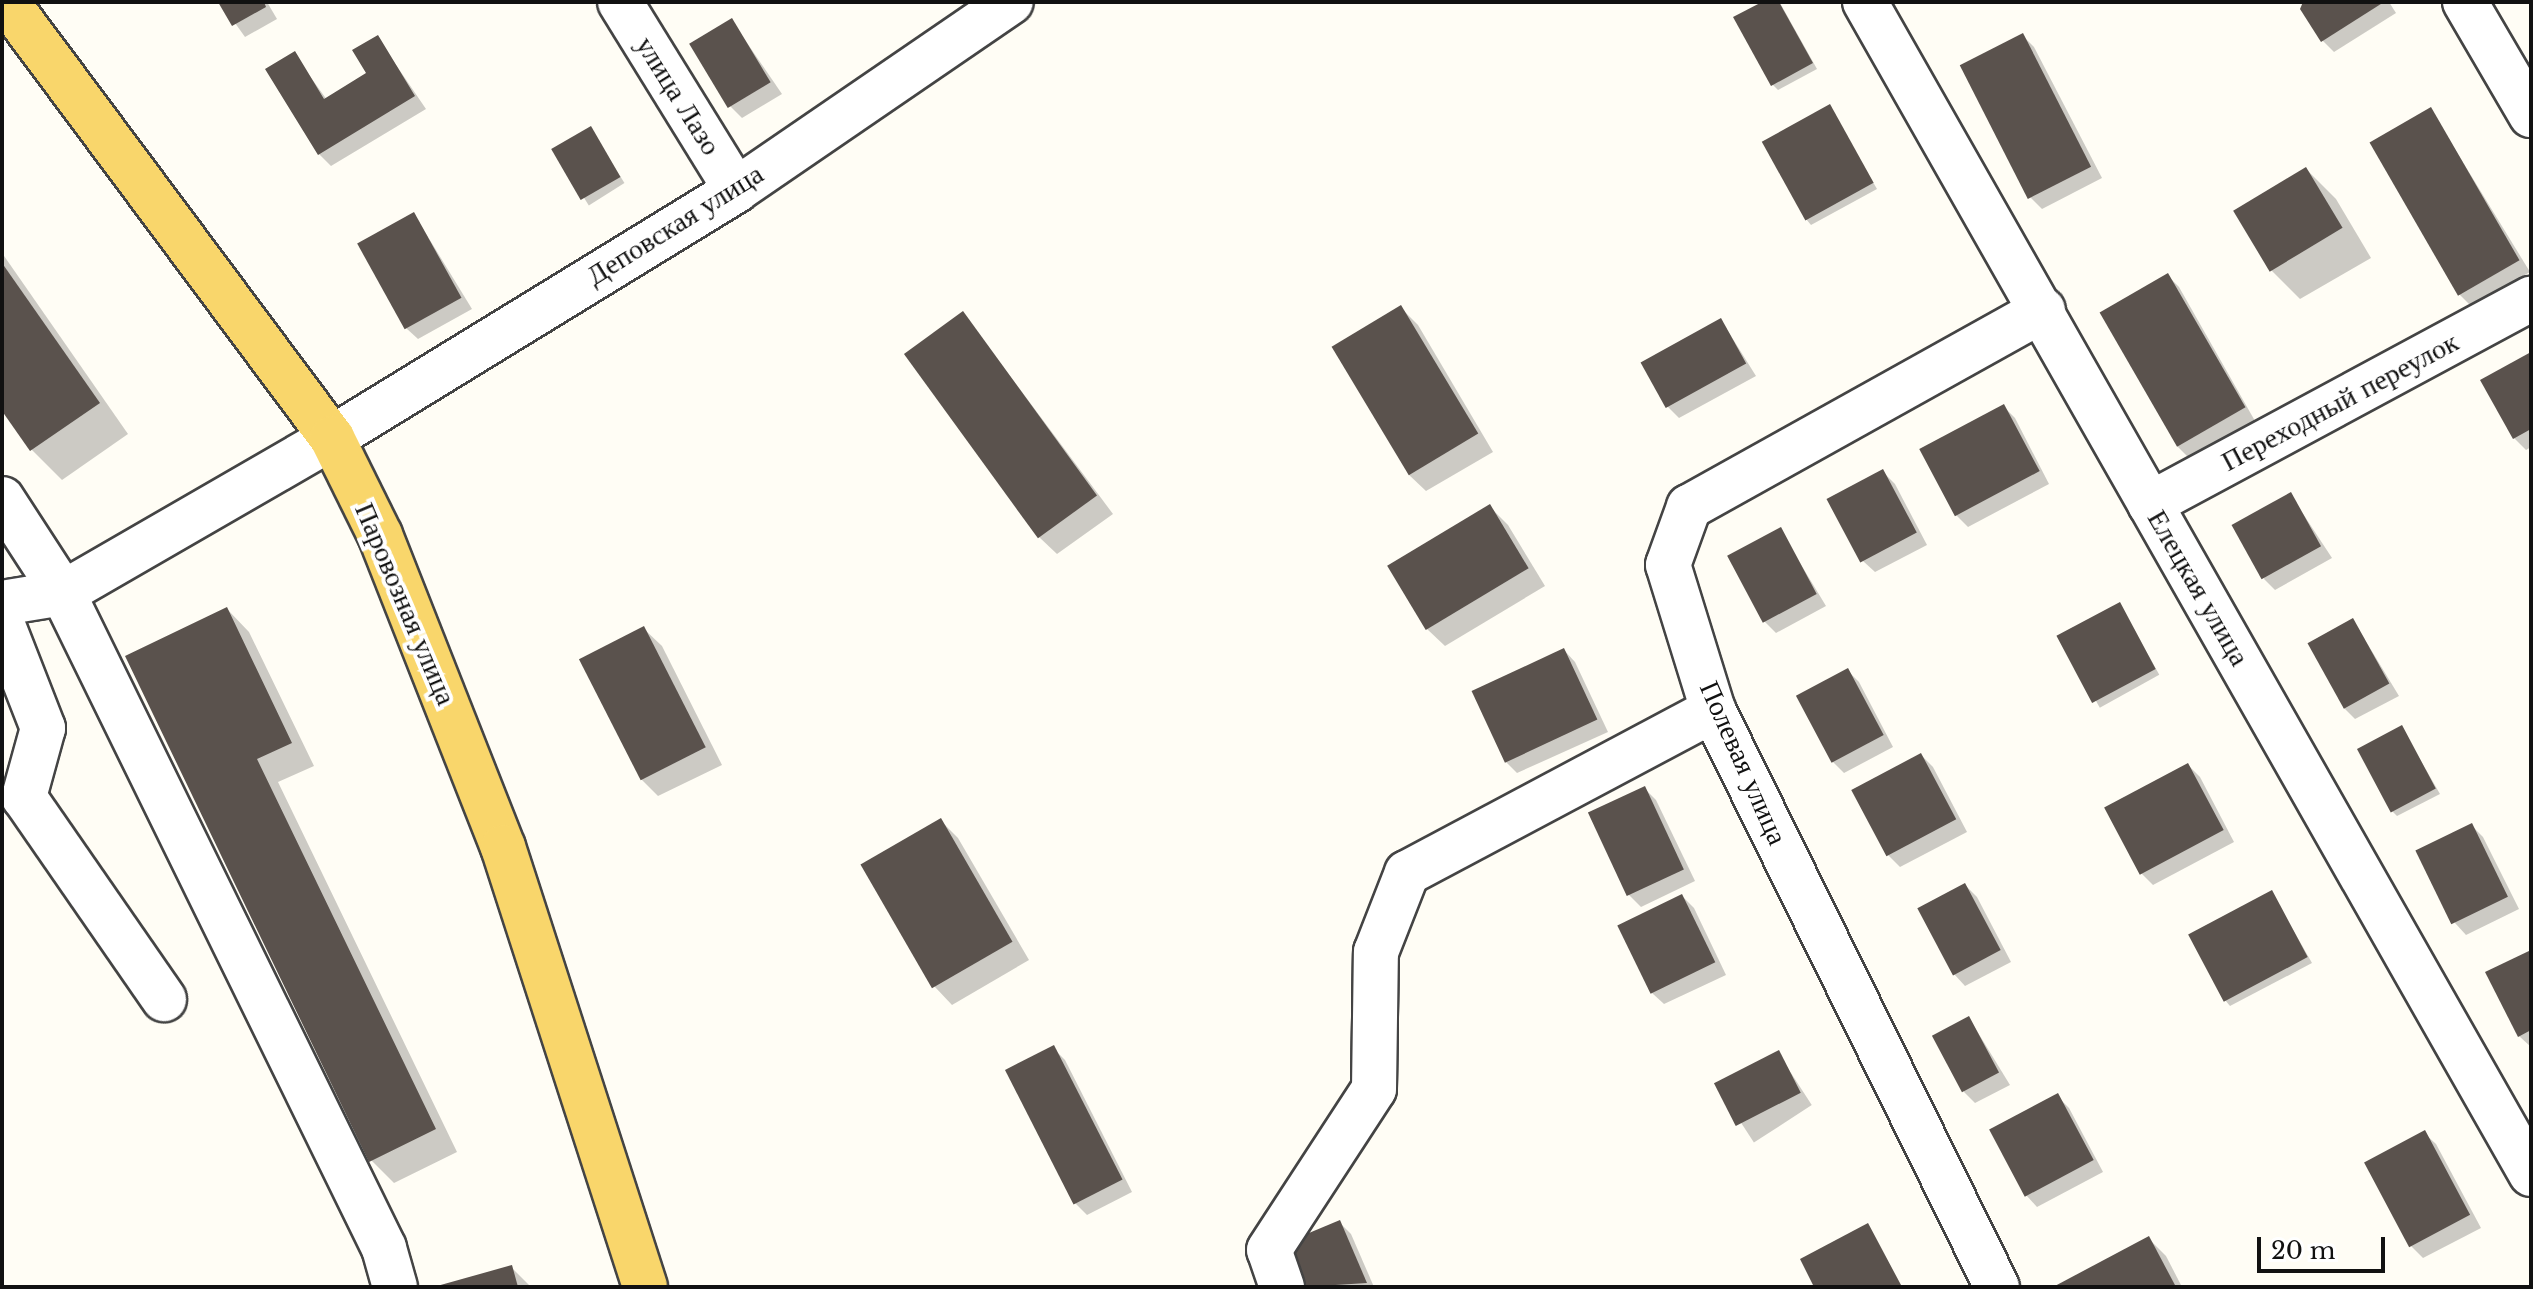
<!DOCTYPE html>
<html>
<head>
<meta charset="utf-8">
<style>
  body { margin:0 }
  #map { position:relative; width:2533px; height:1289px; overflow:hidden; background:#fffdf5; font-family:"Libre Baskerville",serif }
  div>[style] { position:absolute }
  .shadow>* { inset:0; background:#0003; transform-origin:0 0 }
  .building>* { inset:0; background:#5a524d; transform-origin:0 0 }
  .roads { filter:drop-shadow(2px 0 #444) drop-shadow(-2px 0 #444) drop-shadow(0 2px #444) drop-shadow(0 -2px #444) }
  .minor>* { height:44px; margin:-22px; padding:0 22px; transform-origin:22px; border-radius:22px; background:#fff }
  .major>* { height:44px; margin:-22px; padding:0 22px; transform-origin:22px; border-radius:22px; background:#f9d66b }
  span { translate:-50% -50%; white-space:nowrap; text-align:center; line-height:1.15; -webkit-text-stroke:8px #fff; paint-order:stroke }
  .street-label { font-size:28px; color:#111 }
  .frame { position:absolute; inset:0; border:4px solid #111; pointer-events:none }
  .scale { position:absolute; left:2257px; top:1237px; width:128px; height:36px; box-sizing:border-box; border:4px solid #111; border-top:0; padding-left:10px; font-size:24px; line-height:28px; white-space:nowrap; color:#111; -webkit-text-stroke:6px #fff; paint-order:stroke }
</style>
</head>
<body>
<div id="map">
  <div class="shadow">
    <div style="clip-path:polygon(220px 2px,267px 2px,277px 19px,245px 37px)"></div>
    <div style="clip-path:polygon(1767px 2px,1780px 3px,1817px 69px,1778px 90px,1772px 84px)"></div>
    <div style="clip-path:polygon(2305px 2px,2389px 2px,2396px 13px,2334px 52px,2322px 40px)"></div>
    <div style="clip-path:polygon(732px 21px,782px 94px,742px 118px,730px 106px)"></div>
    <div style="clip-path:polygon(2023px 36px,2034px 47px,2102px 178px,2042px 209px,2030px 197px)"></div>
    <div style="clip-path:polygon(377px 37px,426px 109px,331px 166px,319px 154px,294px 54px,327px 100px,369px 74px)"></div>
    <div style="clip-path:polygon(1830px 107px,1877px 189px,1811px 225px,1806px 219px)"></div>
    <div style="clip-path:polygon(2431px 110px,2530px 272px,2471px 306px,2459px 294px)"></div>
    <div style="left:590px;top:128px;width:65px;height:42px;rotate:58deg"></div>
    <div style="clip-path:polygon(2306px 169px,2336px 199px,2371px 258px,2300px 299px,2270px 269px)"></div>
    <div style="clip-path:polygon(414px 214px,472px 309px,418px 339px,406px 328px)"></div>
    <div style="clip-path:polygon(2px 253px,128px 434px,62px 480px,32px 450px,2px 408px)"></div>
    <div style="clip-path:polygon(2167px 275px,2179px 287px,2255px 421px,2189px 458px,2178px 447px)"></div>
    <div style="clip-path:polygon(1401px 308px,1418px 325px,1493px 452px,1426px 491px,1408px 474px)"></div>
    <div style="clip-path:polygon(963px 313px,1113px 514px,1057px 554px,1039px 537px)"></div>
    <div style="clip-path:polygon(1721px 320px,1756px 376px,1679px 418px,1667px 406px)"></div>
    <div style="clip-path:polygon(2531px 354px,2531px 447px,2526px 450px,2514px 438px)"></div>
    <div style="clip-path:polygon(2003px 406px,2015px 418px,2049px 484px,1968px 527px,1956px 515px)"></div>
    <div style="clip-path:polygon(1883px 472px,1895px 484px,1927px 545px,1875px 572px,1863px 561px)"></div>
    <div style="clip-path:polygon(2290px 494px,2332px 558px,2275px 590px,2264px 579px)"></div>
    <div style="clip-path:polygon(1490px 507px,1508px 525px,1545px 586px,1445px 646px,1427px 629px)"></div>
    <div style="clip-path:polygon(1780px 530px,1826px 606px,1776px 633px,1764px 621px)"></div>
    <div style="left:2120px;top:604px;width:81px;height:68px;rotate:61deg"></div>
    <div style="clip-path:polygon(227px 609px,249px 632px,314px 766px,278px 782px,457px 1152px,394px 1183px,371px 1160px,128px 657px)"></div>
    <div style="clip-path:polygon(2353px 620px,2399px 696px,2355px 719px,2343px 707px)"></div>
    <div style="clip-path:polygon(644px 629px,662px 646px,722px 765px,658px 796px,641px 779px)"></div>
    <div style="clip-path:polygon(1564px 650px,1575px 662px,1608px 732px,1517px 773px,1506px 762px)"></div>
    <div style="clip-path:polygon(1847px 670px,1859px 682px,1893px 747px,1844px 773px,1832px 761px)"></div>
    <div style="clip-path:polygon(2402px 728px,2440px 794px,2397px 816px,2391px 810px)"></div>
    <div style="clip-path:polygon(1921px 755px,1933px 767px,1967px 832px,1900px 867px,1888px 855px)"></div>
    <div style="clip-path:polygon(2188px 765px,2200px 777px,2234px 842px,2153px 885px,2141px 873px)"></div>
    <div style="clip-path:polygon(1644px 788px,1656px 800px,1695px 881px,1641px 907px,1629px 895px)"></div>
    <div style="clip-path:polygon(940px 820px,958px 838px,1029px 960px,952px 1005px,935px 987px)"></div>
    <div style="clip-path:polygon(2471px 825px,2483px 837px,2519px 909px,2466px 935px,2455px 923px)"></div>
    <div style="clip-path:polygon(1965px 885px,1977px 897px,2011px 962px,1965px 986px,1954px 974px)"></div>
    <div style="clip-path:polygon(2272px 893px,2312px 963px,2230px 1006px,2225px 1000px)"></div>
    <div style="clip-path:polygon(1682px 896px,1694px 908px,1726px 975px,1664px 1004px,1652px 993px)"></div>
    <div style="clip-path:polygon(2531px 952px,2531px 1047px,2519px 1036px)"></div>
    <div style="clip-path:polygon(1969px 1018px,2010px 1085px,1975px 1103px,1964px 1092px)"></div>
    <div style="clip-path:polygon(1053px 1048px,1065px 1060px,1132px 1192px,1087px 1215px,1075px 1203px)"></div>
    <div style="left:1778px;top:1053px;width:62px;height:69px;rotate:57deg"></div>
    <div style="clip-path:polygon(2057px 1096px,2069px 1108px,2103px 1172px,2037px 1207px,2026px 1195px)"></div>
    <div style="clip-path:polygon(2424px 1133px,2436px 1144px,2481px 1228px,2423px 1258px,2411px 1246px)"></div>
    <div style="clip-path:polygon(1339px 1222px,1351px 1234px,1374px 1287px,1306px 1287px,1287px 1244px)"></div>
    <div style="clip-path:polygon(1868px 1226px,1902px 1287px,1817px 1287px)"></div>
    <div style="clip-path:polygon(2149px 1239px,2166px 1256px,2182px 1287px,2058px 1287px)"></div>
    <div style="clip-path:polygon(511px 1267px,531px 1287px,442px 1287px)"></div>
  </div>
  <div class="building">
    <div style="clip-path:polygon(218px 2px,264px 2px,266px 7px,232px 26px)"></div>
    <div style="clip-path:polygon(1762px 2px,1779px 2px,1813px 63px,1771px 86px,1733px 17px)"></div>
    <div style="clip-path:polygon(2303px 2px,2384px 2px,2321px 42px,2300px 9px)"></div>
    <div style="left:732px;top:18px;width:75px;height:50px;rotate:59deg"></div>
    <div style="left:2023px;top:33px;width:150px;height:71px;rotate:63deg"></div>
    <div style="clip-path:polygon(378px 35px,415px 96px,318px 155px,265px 69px,295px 51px,324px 99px,366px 73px,352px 50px)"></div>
    <div style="left:1830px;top:104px;width:90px;height:78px;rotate:61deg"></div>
    <div style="left:2431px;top:107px;width:177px;height:71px;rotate:60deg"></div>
    <div style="left:591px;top:126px;width:59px;height:46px;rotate:60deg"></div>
    <div style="left:2306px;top:167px;width:71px;height:85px;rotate:59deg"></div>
    <div style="left:414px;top:212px;width:98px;height:65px;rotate:61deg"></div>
    <div style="clip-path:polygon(2px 263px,100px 403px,30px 451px,2px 411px)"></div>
    <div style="left:2168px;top:273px;width:155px;height:79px;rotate:60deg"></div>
    <div style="left:1401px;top:305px;width:150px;height:81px;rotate:59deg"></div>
    <div style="left:963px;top:311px;width:228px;height:73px;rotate:54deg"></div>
    <div style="left:1721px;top:318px;width:52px;height:92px;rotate:61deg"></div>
    <div style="clip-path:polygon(2531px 352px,2531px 429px,2513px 439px,2480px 380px)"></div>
    <div style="left:2004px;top:404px;width:76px;height:96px;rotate:62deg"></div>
    <div style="left:1883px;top:469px;width:72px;height:64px;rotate:62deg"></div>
    <div style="left:2291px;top:492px;width:62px;height:68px;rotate:61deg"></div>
    <div style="left:1490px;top:504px;width:75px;height:120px;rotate:59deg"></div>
    <div style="left:1781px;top:527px;width:76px;height:61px;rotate:62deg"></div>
    <div style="left:2120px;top:602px;width:76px;height:72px;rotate:62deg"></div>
    <div style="clip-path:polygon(227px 607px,292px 743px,257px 759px,436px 1129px,369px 1162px,125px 656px)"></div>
    <div style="left:2353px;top:618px;width:75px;height:52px;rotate:61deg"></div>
    <div style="left:644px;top:626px;width:136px;height:73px;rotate:63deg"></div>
    <div style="left:1564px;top:648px;width:79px;height:102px;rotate:65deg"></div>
    <div style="left:1848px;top:668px;width:76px;height:59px;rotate:62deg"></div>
    <div style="left:2402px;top:725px;width:72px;height:51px;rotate:62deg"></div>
    <div style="left:1921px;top:753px;width:75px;height:79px;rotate:62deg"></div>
    <div style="left:2188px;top:763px;width:76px;height:95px;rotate:62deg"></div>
    <div style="left:1645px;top:786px;width:92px;height:63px;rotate:65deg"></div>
    <div style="left:941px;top:818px;width:143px;height:93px;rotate:60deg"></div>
    <div style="left:2472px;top:823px;width:82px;height:63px;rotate:64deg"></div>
    <div style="left:1965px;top:883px;width:76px;height:54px;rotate:62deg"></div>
    <div style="left:2272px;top:890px;width:76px;height:95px;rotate:62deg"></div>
    <div style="left:1682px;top:894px;width:76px;height:72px;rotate:64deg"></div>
    <div style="clip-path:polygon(2531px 950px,2531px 1030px,2518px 1037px,2485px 972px)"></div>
    <div style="left:1969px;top:1016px;width:64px;height:42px;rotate:62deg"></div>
    <div style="left:1054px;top:1045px;width:151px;height:55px;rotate:63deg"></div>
    <div style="left:1779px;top:1050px;width:48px;height:73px;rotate:63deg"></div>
    <div style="left:2058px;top:1093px;width:76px;height:78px;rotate:62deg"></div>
    <div style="left:2425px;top:1130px;width:96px;height:69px;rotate:62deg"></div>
    <div style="clip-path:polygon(1340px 1220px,1367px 1283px,1304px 1287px,1285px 1243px)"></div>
    <div style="clip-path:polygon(1868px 1223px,1902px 1287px,1814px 1287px,1800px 1259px)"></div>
    <div style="clip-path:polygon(2149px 1236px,2176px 1287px,2053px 1287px)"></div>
    <div style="clip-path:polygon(512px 1265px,518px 1287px,438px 1287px,437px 1286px)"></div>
  </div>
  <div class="roads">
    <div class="minor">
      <div style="left:620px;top:2px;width:221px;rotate:58.3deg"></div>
      <div style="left:1865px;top:2px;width:1348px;rotate:60.39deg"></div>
      <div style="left:2465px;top:2px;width:131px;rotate:59.7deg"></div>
      <div style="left:2px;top:499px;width:112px;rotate:57deg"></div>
      <div style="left:63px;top:593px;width:62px;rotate:170.7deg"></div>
      <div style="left:2150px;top:504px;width:433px;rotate:-28.3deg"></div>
      <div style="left:2px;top:623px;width:113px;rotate:68.7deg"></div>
      <div style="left:43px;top:728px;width:72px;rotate:105.4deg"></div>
      <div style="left:24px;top:797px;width:246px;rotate:55.3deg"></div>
      <div style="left:395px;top:1287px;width:41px;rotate:-105.8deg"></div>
      <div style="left:384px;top:1248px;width:729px;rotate:-116.11deg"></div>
      <div style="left:63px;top:593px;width:310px;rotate:-30deg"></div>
      <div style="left:332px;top:438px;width:474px;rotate:-31.5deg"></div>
      <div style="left:736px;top:190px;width:333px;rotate:-34.4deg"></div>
      <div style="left:1282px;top:1287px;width:39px;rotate:-109deg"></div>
      <div style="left:1269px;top:1250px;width:192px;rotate:-56.9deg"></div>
      <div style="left:1374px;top:1089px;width:137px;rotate:-89.2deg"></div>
      <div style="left:1376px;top:952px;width:85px;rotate:-68.6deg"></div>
      <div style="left:1407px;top:873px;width:347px;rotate:-28deg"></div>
      <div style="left:1997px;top:1287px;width:643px;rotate:-116.21deg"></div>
      <div style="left:1713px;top:710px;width:152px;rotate:-107.2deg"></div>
      <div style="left:1668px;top:565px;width:62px;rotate:-70.1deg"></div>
      <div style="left:1689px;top:507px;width:405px;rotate:-29.1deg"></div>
    </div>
    <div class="major">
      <div style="left:7px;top:2px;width:544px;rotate:53.3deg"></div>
      <div style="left:332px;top:438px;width:108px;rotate:63.7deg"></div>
      <div style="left:380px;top:535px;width:335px;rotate:68.5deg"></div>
      <div style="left:503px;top:847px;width:462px;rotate:72.1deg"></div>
    </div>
  </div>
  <div class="street-label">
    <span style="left:678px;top:96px;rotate:58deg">улица Лазо</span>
    <span style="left:675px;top:225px;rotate:-32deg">Деповская улица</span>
    <span style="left:2340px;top:402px;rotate:-28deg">Переходный переулок</span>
    <span style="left:2198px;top:588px;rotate:60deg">Елецкая улица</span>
    <span style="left:405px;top:604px;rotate:67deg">Паровозная улица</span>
    <span style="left:1743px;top:763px;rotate:66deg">Полевая улица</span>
  </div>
  <div class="frame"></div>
  <div class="scale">20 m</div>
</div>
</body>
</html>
